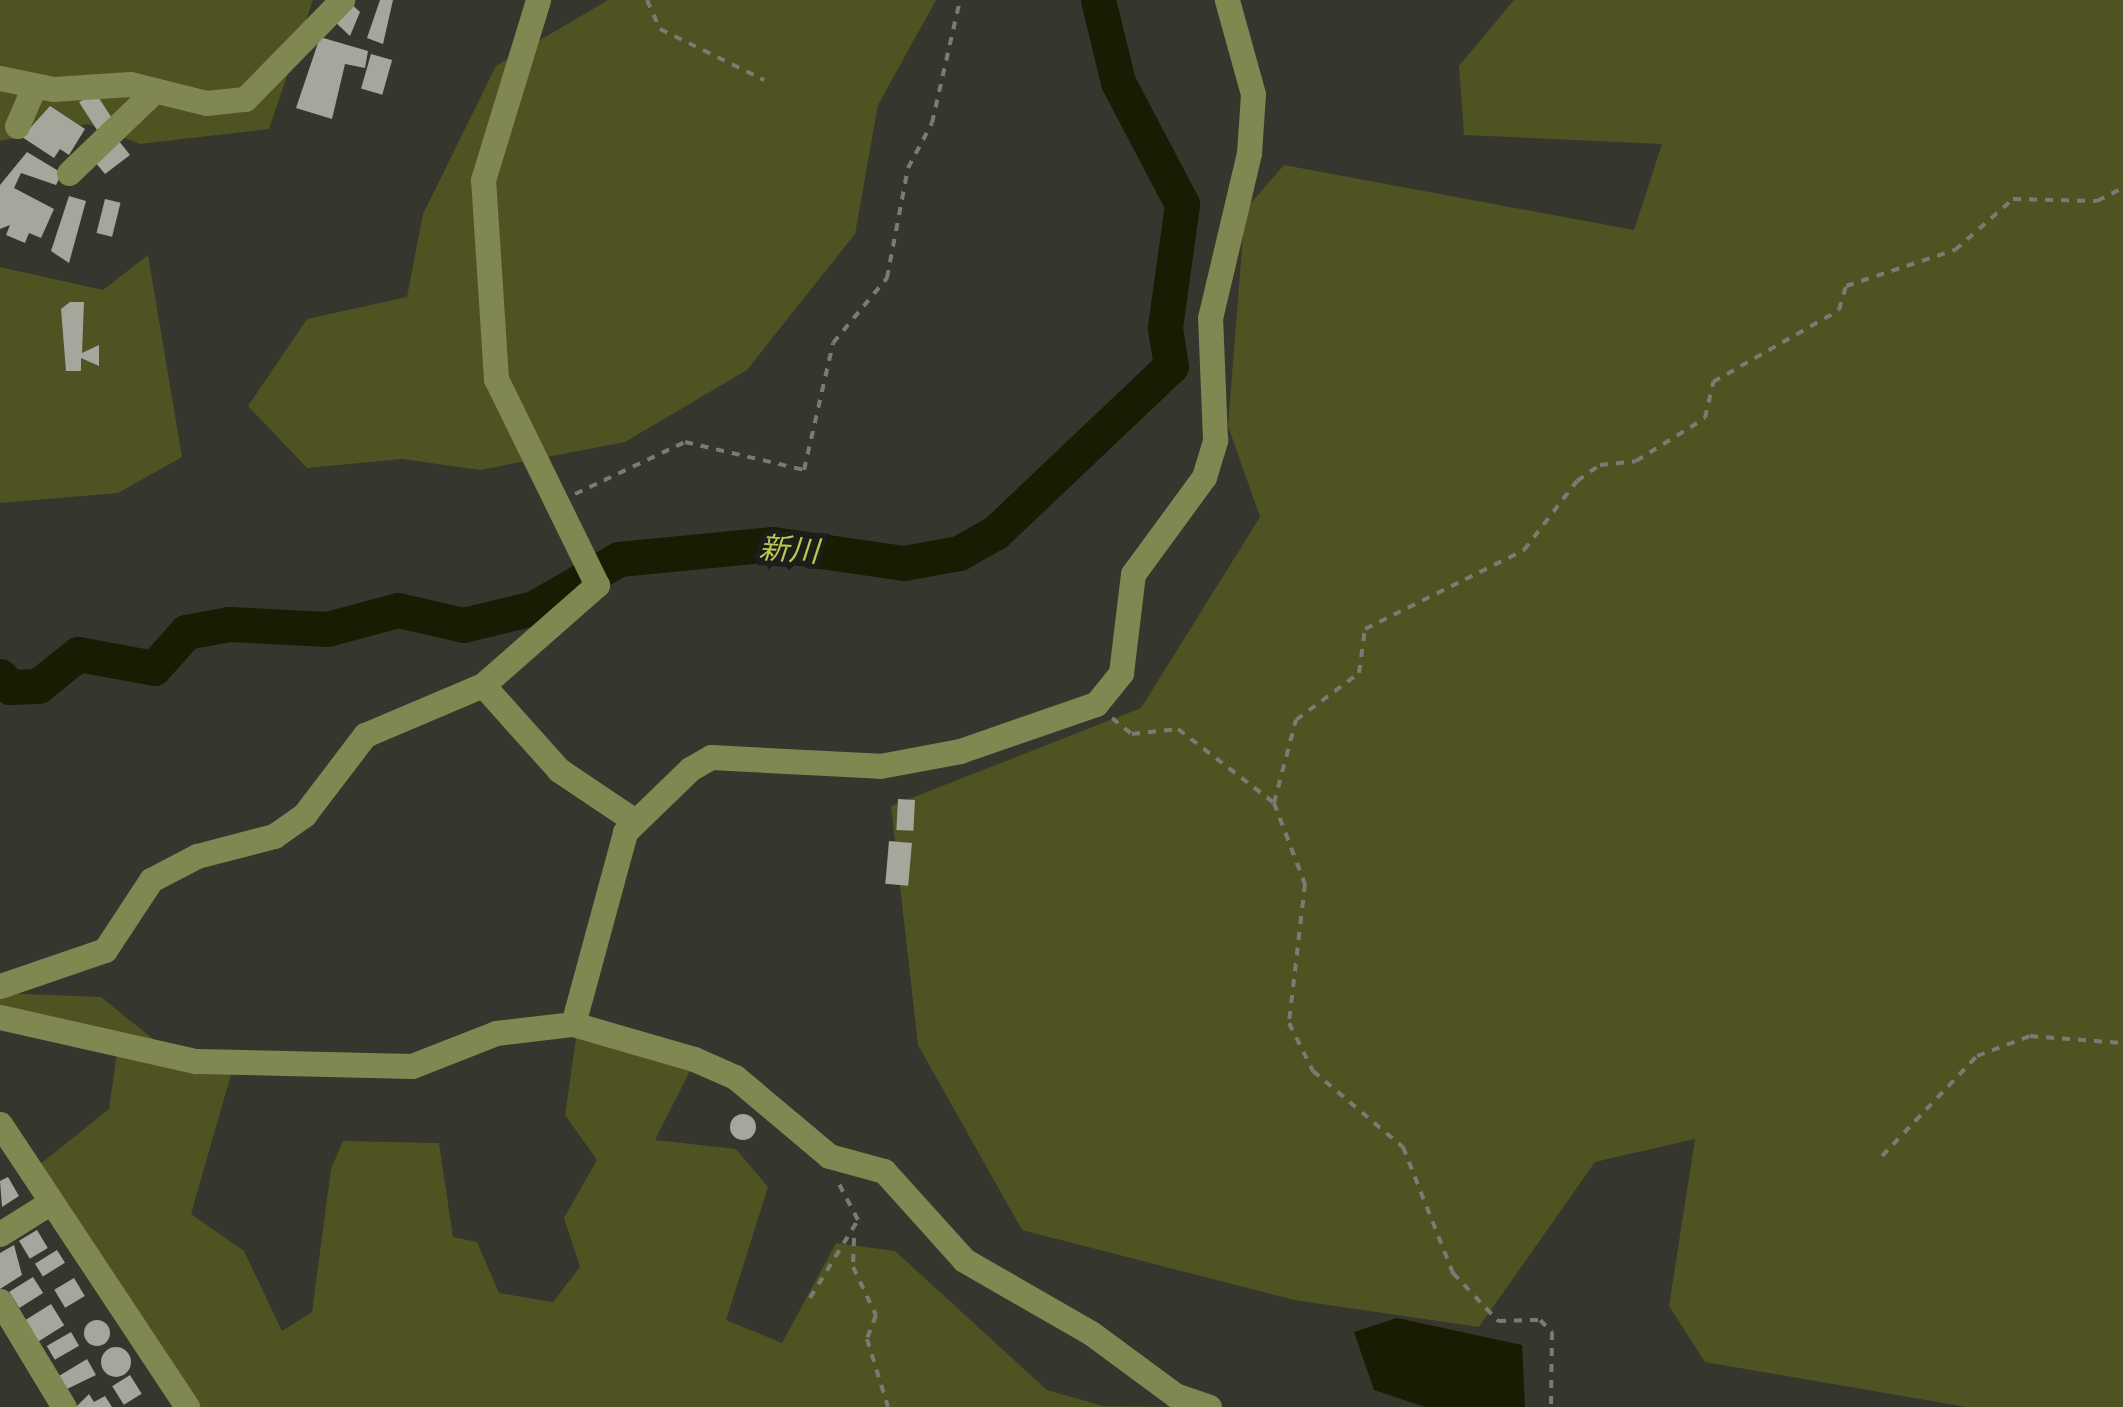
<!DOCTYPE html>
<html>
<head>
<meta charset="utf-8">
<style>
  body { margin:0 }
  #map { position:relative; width:2123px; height:1407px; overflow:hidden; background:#35362d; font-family:Quicksand,"Noto Sans JP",sans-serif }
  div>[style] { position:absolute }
  .green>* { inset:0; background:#4e5321 }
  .water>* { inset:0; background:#191c02 }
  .river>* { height:35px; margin:-17.5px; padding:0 17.5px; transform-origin:17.5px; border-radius:17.5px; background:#191c02 }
  .building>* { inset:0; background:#a5a79c; transform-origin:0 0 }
  .round { border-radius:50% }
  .path>* { height:4px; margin-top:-2px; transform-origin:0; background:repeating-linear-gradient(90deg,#7a7b73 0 8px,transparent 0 16px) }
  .minor>* { height:25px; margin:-12.5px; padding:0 12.5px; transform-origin:12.5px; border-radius:12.5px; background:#808750 }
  span { translate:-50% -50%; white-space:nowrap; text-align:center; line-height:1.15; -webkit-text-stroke:10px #1d1d19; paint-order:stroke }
  .water-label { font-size:30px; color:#bcca52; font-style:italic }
</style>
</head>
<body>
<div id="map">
  <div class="green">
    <div style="clip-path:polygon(0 0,313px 0,269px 129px,140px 144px,88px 124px,0 141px)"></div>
    <div style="clip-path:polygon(608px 0,936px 0,878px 105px,855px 234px,747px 370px,625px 442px,480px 470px,402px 459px,307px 468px,248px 406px,307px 319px,407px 297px,423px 214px,496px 66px)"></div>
    <div style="clip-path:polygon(1514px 0,2123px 0,2123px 1407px,1966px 1407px,1705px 1362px,1669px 1306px,1695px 1139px,1595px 1162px,1479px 1327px,1294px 1300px,1022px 1230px,918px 1045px,891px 806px,1141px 708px,1260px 517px,1228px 426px,1245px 210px,1284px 165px,1634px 230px,1662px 144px,1464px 135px,1459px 66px)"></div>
    <div style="clip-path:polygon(148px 255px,182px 457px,118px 493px,0 503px,0 267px,103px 290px)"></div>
    <div style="clip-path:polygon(0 993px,101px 997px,163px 1047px,0 1014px)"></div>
    <div style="clip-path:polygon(577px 1031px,693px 1065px,655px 1140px,736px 1149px,768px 1187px,726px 1320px,782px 1343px,836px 1243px,895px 1251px,1047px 1390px,1103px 1406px,1197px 1407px,197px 1407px,38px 1166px,109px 1109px,118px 1045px,234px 1064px,191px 1214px,244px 1251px,282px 1331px,312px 1312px,331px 1169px,343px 1141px,439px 1143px,453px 1237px,477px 1242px,499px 1293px,553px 1302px,580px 1267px,564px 1218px,597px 1160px,565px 1115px)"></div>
  </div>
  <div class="water">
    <div style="clip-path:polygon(1397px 1318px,1522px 1345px,1525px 1407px,1425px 1407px,1374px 1390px,1354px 1332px)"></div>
  </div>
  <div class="river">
    <div style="left:0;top:676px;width:15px;rotate:48deg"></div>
    <div style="left:10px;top:687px;width:28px;rotate:-2deg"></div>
    <div style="left:38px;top:686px;width:51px;rotate:-38.7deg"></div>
    <div style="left:78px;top:654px;width:77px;rotate:10.4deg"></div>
    <div style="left:154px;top:668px;width:48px;rotate:-48.4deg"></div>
    <div style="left:186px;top:632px;width:44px;rotate:-10.5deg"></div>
    <div style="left:229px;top:624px;width:98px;rotate:2.9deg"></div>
    <div style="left:327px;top:629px;width:73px;rotate:-15deg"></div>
    <div style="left:398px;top:610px;width:67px;rotate:13deg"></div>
    <div style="left:463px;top:625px;width:73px;rotate:-13.5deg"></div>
    <div style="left:534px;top:608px;width:98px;rotate:-30deg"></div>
    <div style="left:619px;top:559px;width:154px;rotate:-5.6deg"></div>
    <div style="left:772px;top:544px;width:133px;rotate:8.2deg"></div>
    <div style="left:904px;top:563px;width:56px;rotate:-10.3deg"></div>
    <div style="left:959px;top:553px;width:43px;rotate:-29.6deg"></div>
    <div style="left:996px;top:532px;width:241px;rotate:-43.5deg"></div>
    <div style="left:1171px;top:366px;width:39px;rotate:-99deg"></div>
    <div style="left:1165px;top:327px;width:124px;rotate:-82.1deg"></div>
    <div style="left:1182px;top:204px;width:138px;rotate:-117.7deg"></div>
    <div style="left:1118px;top:82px;width:84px;rotate:-103.7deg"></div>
  </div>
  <div class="building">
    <div style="clip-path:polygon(380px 0,393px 0,383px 44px,367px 38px)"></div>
    <div style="clip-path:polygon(349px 2px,360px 12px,350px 36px,333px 20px)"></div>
    <div style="clip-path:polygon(320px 37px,368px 51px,365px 68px,345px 64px,332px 119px,296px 108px)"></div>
    <div style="left:371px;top:54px;width:22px;height:36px;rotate:16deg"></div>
    <div style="left:95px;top:92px;width:33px;height:19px;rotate:57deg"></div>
    <div style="clip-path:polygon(50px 106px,85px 129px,69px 155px,60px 149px,54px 158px,22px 137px)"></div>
    <div style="clip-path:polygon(115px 136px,130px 155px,105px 174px,95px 162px)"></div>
    <div style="clip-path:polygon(27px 152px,62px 173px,56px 185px,21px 173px,14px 188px,54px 209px,41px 238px,29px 233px,25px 243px,6px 235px,10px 225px,0 229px,0 185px)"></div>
    <div style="clip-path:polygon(69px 196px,86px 201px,69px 263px,51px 251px)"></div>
    <div style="left:105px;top:199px;width:16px;height:35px;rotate:14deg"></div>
    <div style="clip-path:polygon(70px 302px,84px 302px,82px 353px,99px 345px,99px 366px,81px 358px,81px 371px,66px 371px,61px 309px)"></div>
    <div style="left:898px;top:799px;width:17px;height:31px;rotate:3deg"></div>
    <div style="left:889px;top:841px;width:23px;height:43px;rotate:5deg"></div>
    <div class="round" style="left:730px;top:1114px;width:26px;height:26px"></div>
    <div style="clip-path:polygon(8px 1177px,19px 1196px,2px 1207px,0 1181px)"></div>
    <div style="left:37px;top:1230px;width:21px;height:21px;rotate:59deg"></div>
    <div style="clip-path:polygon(14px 1245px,22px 1275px,0 1289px,0 1253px)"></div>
    <div style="left:57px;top:1250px;width:15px;height:26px;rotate:58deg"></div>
    <div style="left:33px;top:1277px;width:19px;height:28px;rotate:58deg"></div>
    <div style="left:74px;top:1278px;width:21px;height:23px;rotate:59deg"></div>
    <div style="left:51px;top:1304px;width:25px;height:31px;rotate:58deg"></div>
    <div class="round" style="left:84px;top:1320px;width:26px;height:26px"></div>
    <div style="left:71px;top:1332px;width:16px;height:28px;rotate:60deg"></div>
    <div class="round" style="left:101px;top:1347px;width:30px;height:30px"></div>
    <div style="clip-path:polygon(87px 1359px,96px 1375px,67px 1389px,59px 1376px)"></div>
    <div style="left:130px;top:1375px;width:22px;height:21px;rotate:58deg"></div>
    <div style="clip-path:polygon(89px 1394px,94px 1402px,105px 1396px,112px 1407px,76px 1407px)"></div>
  </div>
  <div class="path">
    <div style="left:647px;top:0;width:32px;rotate:66deg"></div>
    <div style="left:660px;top:29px;width:116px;rotate:26.1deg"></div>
    <div style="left:575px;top:494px;width:122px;rotate:-25.3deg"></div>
    <div style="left:685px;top:442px;width:122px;rotate:13.2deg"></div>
    <div style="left:804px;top:470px;width:130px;rotate:-77.1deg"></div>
    <div style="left:833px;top:343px;width:85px;rotate:-50.3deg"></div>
    <div style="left:887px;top:278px;width:112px;rotate:-79.2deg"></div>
    <div style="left:908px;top:168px;width:51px;rotate:-61.9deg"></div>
    <div style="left:932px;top:123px;width:126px;rotate:-77.2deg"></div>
    <div style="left:1112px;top:718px;width:26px;rotate:39deg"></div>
    <div style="left:1132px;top:734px;width:46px;rotate:-6.2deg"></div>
    <div style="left:1178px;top:729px;width:121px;rotate:37.6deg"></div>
    <div style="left:1274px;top:803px;width:87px;rotate:69.1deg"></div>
    <div style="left:1305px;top:884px;width:140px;rotate:96.6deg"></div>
    <div style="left:1289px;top:1023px;width:54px;rotate:63.4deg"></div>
    <div style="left:1313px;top:1071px;width:118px;rotate:40.2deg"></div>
    <div style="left:1403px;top:1147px;width:136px;rotate:68.4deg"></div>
    <div style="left:1453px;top:1273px;width:66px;rotate:46.8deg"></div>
    <div style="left:1498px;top:1321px;width:42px;rotate:-1.4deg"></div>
    <div style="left:1540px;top:1320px;width:17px;rotate:45deg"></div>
    <div style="left:1552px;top:1332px;width:75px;rotate:90.8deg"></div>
    <div style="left:1274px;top:803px;width:86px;rotate:-75.2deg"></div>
    <div style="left:1296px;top:720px;width:79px;rotate:-36.7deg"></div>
    <div style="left:1359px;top:673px;width:44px;rotate:-82.2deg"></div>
    <div style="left:1365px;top:629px;width:178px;rotate:-26.4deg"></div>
    <div style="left:1524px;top:550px;width:87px;rotate:-52.5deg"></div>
    <div style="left:1577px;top:481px;width:28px;rotate:-35deg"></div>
    <div style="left:1600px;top:465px;width:36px;rotate:-6deg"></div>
    <div style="left:1636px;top:461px;width:81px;rotate:-31.9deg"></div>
    <div style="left:1705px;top:418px;width:37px;rotate:-77deg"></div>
    <div style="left:1713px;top:382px;width:145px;rotate:-29.7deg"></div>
    <div style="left:1839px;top:310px;width:25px;rotate:-74deg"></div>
    <div style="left:1846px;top:286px;width:115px;rotate:-18.3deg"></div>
    <div style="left:1955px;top:250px;width:77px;rotate:-41.3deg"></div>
    <div style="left:2013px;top:199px;width:84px;rotate:1.4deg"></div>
    <div style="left:2097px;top:201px;width:29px;rotate:-27deg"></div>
    <div style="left:1882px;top:1156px;width:138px;rotate:-46.5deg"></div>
    <div style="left:1977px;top:1056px;width:57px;rotate:-20.7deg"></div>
    <div style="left:2030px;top:1036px;width:93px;rotate:4.3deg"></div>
    <div style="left:854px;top:1238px;width:29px;rotate:92deg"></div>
    <div style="left:853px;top:1267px;width:53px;rotate:64.4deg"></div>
    <div style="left:876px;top:1315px;width:26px;rotate:111deg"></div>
    <div style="left:867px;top:1339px;width:71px;rotate:72.8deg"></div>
    <div style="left:810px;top:1298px;width:92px;rotate:-58.4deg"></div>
    <div style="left:858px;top:1220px;width:41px;rotate:-117.8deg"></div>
  </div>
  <div class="minor">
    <div style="left:0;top:78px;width:54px;rotate:11.7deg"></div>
    <div style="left:53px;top:89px;width:77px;rotate:-3.7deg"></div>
    <div style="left:130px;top:84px;width:78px;rotate:14deg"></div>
    <div style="left:206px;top:103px;width:39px;rotate:-6deg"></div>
    <div style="left:245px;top:99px;width:139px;rotate:-45.6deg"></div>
    <div style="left:17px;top:126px;width:43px;rotate:-66.4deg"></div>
    <div style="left:69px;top:173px;width:115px;rotate:-43.9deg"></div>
    <div style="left:483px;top:685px;width:114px;rotate:48.2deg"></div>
    <div style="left:559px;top:770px;width:88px;rotate:33.9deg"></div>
    <div style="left:0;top:986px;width:111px;rotate:-18.9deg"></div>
    <div style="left:105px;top:950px;width:84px;rotate:-56.7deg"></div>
    <div style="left:151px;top:880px;width:52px;rotate:-27.6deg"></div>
    <div style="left:197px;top:856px;width:80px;rotate:-14.6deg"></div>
    <div style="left:274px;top:836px;width:37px;rotate:-35deg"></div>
    <div style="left:304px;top:815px;width:101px;rotate:-52.7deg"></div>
    <div style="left:365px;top:735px;width:128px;rotate:-23deg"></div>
    <div style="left:483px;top:685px;width:152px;rotate:-41.3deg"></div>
    <div style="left:597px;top:585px;width:229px;rotate:-116.1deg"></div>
    <div style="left:496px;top:379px;width:199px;rotate:-93.7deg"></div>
    <div style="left:483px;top:180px;width:188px;rotate:-73deg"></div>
    <div style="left:0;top:1017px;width:201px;rotate:12.7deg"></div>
    <div style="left:196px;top:1061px;width:216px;rotate:1.3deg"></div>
    <div style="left:412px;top:1066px;width:90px;rotate:-21.4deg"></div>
    <div style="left:496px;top:1033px;width:78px;rotate:-6.7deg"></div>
    <div style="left:573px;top:1024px;width:126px;rotate:16.1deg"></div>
    <div style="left:694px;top:1059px;width:45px;rotate:23.7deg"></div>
    <div style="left:735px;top:1077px;width:123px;rotate:40deg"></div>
    <div style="left:829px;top:1156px;width:57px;rotate:15.3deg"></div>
    <div style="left:884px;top:1171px;width:120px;rotate:48deg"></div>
    <div style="left:964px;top:1260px;width:146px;rotate:29.9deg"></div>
    <div style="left:1091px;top:1333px;width:104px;rotate:36.4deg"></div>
    <div style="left:1175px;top:1395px;width:36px;rotate:19deg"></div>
    <div style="left:573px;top:1024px;width:199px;rotate:-74.8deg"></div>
    <div style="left:625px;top:832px;width:91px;rotate:-44.1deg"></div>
    <div style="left:690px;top:769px;width:24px;rotate:-30deg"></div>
    <div style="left:711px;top:757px;width:169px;rotate:3deg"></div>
    <div style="left:880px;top:766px;width:81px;rotate:-10.6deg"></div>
    <div style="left:960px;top:751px;width:144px;rotate:-19.1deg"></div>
    <div style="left:1096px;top:704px;width:40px;rotate:-51deg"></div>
    <div style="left:1121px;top:673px;width:100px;rotate:-83.1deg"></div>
    <div style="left:1133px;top:574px;width:120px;rotate:-53.8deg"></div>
    <div style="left:1204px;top:477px;width:39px;rotate:-73deg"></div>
    <div style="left:1215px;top:440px;width:122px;rotate:-92.3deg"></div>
    <div style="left:1210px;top:318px;width:170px;rotate:-76.7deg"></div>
    <div style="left:1249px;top:153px;width:59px;rotate:-86.1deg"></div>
    <div style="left:1253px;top:94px;width:98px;rotate:-105.5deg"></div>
    <div style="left:0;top:1124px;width:339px;rotate:56.5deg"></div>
    <div style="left:0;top:1234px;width:60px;rotate:-32.1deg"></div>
    <div style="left:0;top:1301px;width:124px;rotate:58.9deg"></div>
  </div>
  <div class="water-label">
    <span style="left:789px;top:549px;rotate:4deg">新川</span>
  </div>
</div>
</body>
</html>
